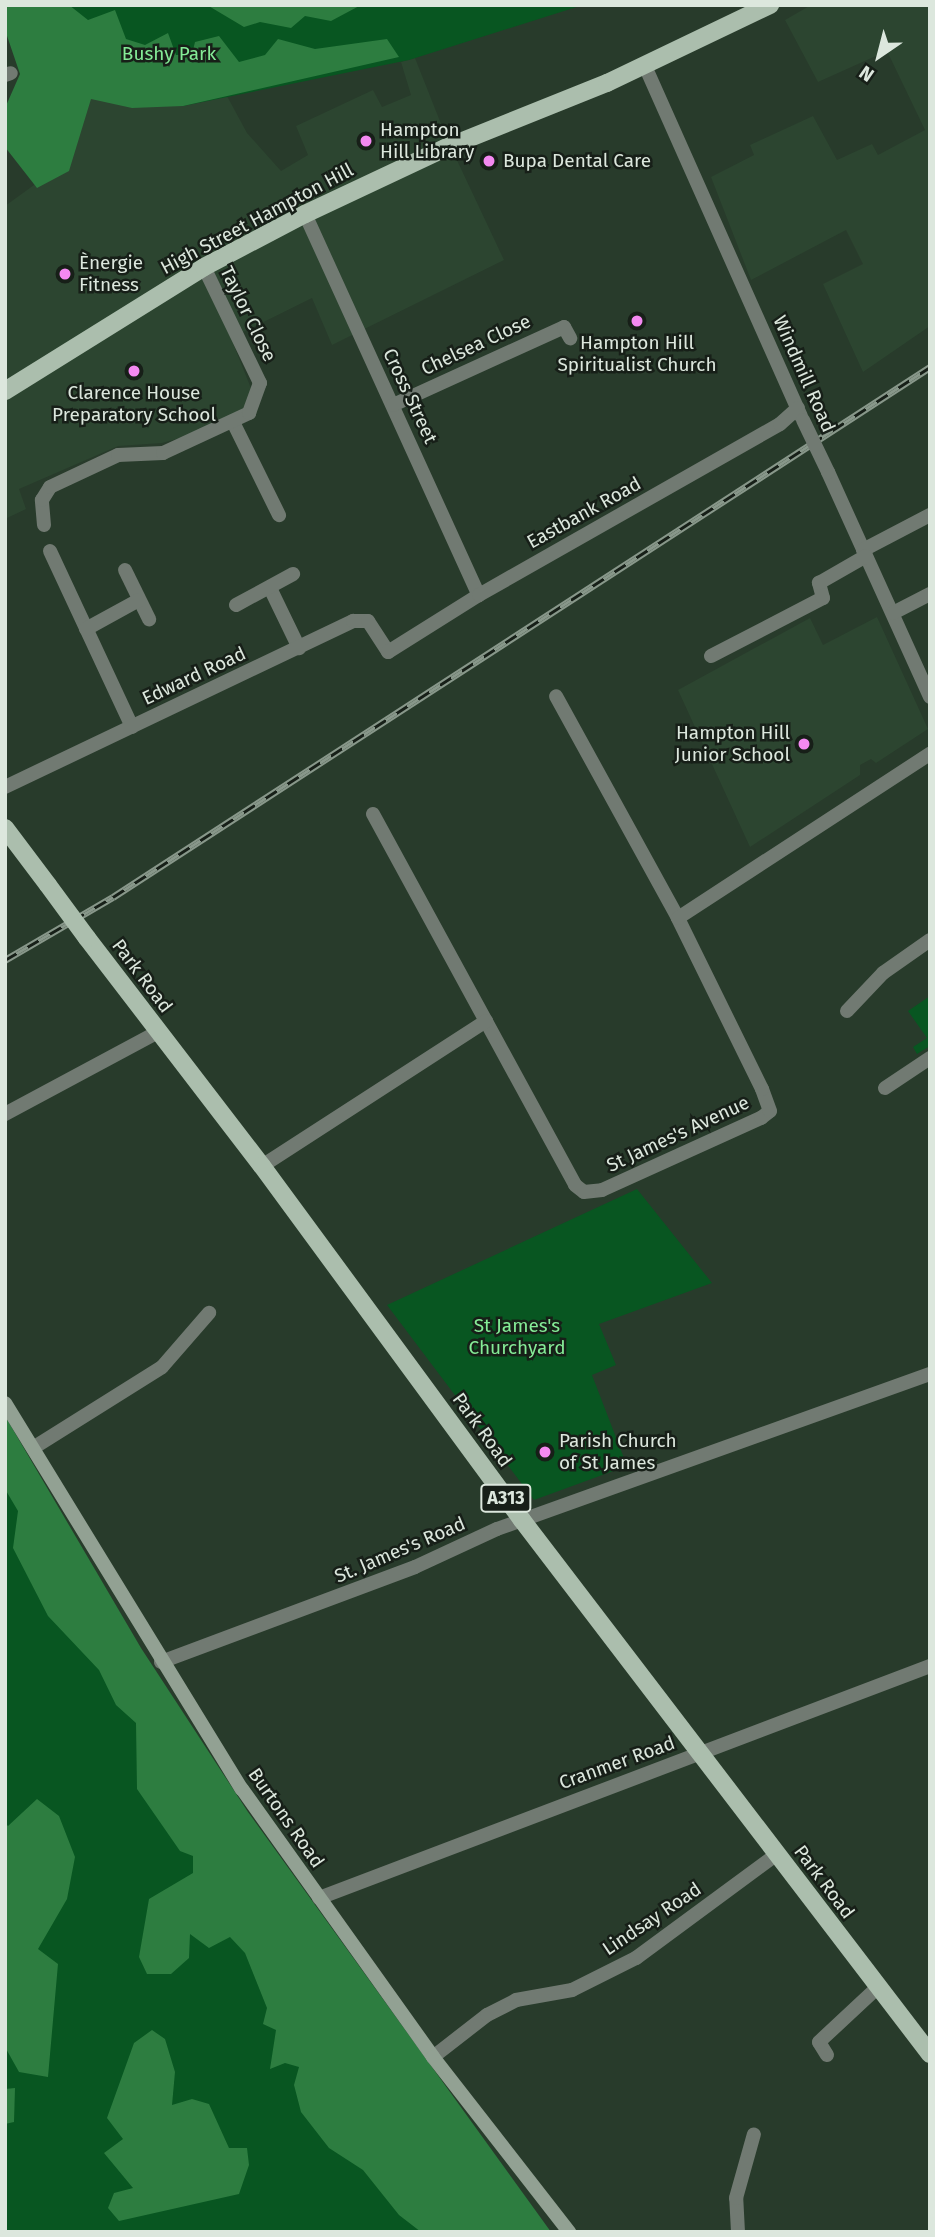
<!DOCTYPE html>
<html>
<head>
<meta charset="utf-8">
<style>
  body { margin:0 }
  #map { position:relative; width:935px; height:2237px; overflow:hidden; background:#283b2b; font-family:"Fira Sans",sans-serif }
  div>[style] { position:absolute }
  .built>* { inset:0; background:#2c4530 }
  .green>* { inset:0; background:#085621 }
  .forest>* { inset:0; background:#2d7d40 }
  .street>* { height:14px; margin:-7px; padding:0 7px; transform-origin:7px; border-radius:7px; background:#717a72 }
  .secondary>* { height:14px; margin:-7px; padding:0 7px; transform-origin:7px; border-radius:7px; background:#92a193 }
  .primary>* { height:18px; margin:-9px; padding:0 9px; transform-origin:9px; border-radius:9px; background:#abbead }
  .rail>* { height:7px; margin-top:-3.5px; transform-origin:0; background:repeating-linear-gradient(90deg,#171f18 0 13px,#88978a 0 26px); box-sizing:border-box; border-block:2px solid #88978a }
  .street-bridge>* { height:14px; margin:-7px; padding:0 7px; transform-origin:7px; border-radius:7px; background:#717a72 }
  .primary-bridge>* { height:18px; margin:-9px; padding:0 9px; transform-origin:9px; border-radius:9px; background:#abbead }
  .dots>* { width:19px; height:19px; translate:-50% -50%; box-sizing:border-box; border:4px solid #171f18; border-radius:50% }
  span { translate:-50% -50%; white-space:nowrap; text-align:center; line-height:1.15; -webkit-text-stroke:5px #171f18; paint-order:stroke }
  .shield-label span { padding:2px 5px; background:#171f18; border:2px solid; border-radius:5px; -webkit-text-stroke-width:0 }
  .shield-label { font-size:18px; color:#dce7dd; font-weight:700 }
  .park-label { font-size:19px; color:#85ec97 }
  .poi-label { font-size:19px; color:#dce7dd }
  .left { translate:0 -50%; text-align:left }
  .right { translate:-100% -50%; text-align:right }
  .street-label { font-size:19px; color:#dce7dd }
  .frame { position:absolute; inset:0; border:7px solid #dce7dd; pointer-events:none }
  .north { position:absolute; left:844px; top:21px; width:70px; height:70px; -webkit-text-stroke:5px #171f18; paint-order:stroke; rotate:215deg; font-size:19px; font-weight:700; line-height:28px; text-align:center; color:#dce7dd }
  .north::after { content:''; display:block; margin:auto; width:24px; height:32px; background:#dce7dd; clip-path:polygon(50% 0,100% 100%,50% 72%,0 100%) }
</style>
</head>
<body>
<div id="map">
  <div class="built">
    <div style="clip-path:polygon(811px 5px,930px 5px,930px 326px,863px 372px,823px 284px,863px 264px,846px 230px,751px 280px,711px 177px,754px 155px,750px 145px,813px 116px,837px 160px,872px 144px,878px 155px,925px 130px,887px 51px,818px 82px,785px 20px)"></div>
    <div style="clip-path:polygon(415px 58px,447px 139px,504px 260px,332px 345px,312px 298px,231px 338px,252px 391px,243px 409px,191px 435px,162px 443px,118px 446px,19px 489px,26px 509px,5px 519px,5px 206px,70px 159px,81px 93px,183px 106px,227px 96px,247px 133px,281px 171px,308px 155px,296px 126px,373px 90px,382px 107px,411px 95px,401px 62px)"></div>
    <div style="clip-path:polygon(877px 617px,928px 729px,876px 763px,871px 759px,860px 765px,860px 775px,750px 847px,678px 690px,810px 618px,823px 645px)"></div>
  </div>
  <div class="green">
    <div style="clip-path:polygon(5px 5px,583px 5px,409px 60px,183px 106px)"></div>
    <div style="clip-path:polygon(930px 996px,930px 1046px,917px 1054px,913px 1047px,927px 1038px,908px 1011px)"></div>
    <div style="clip-path:polygon(637px 1189px,712px 1283px,599px 1324px,616px 1365px,592px 1375px,627px 1466px,534px 1500px,387px 1305px)"></div>
    <div style="clip-path:polygon(5px 1453px,210px 1796px,534px 2232px,5px 2232px)"></div>
  </div>
  <div class="forest">
    <div style="clip-path:polygon(5px 5px,69px 5px,88px 20px,115px 10px,126px 39px,145px 45px,168px 33px,176px 55px,192px 54px,195px 42px,219px 36px,239px 62px,265px 55px,278px 39px,315px 49px,387px 39px,399px 57px,183px 106px,132px 108px,91px 99px,69px 171px,37px 188px,5px 147px,5px 108px,20px 74px,5px 30px)"></div>
    <div style="clip-path:polygon(207px 5px,361px 5px,331px 21px,305px 16px,291px 28px,260px 22px,244px 27px)"></div>
    <div style="clip-path:polygon(5px 1416px,141px 1648px,248px 1812px,551px 2232px,421px 2232px,399px 2215px,363px 2170px,329px 2148px,301px 2112px,294px 2085px,299px 2067px,285px 2063px,270px 2069px,276px 2030px,263px 2024px,267px 2008px,245px 1953px,230px 1937px,209px 1948px,190px 1934px,189px 1958px,171px 1974px,147px 1974px,139px 1957px,149px 1899px,193px 1873px,193px 1856px,180px 1851px,137px 1789px,136px 1723px,116px 1705px,99px 1670px,48px 1616px,13px 1548px,18px 1511px,5px 1489px)"></div>
    <div style="clip-path:polygon(37px 1799px,59px 1816px,75px 1857px,67px 1899px,38px 1949px,58px 1964px,48px 2077px,19px 2072px,5px 2047px,5px 1823px,8px 1826px)"></div>
    <div style="clip-path:polygon(152px 2030px,165px 2039px,175px 2072px,172px 2105px,192px 2099px,209px 2104px,229px 2148px,247px 2148px,249px 2165px,239px 2194px,119px 2221px,108px 2208px,114px 2193px,133px 2188px,104px 2153px,123px 2139px,107px 2118px,134px 2043px)"></div>
    <div style="clip-path:polygon(15px 2088px,14px 2122px,5px 2124px,5px 2089px)"></div>
  </div>
  <div class="street">
    <div style="left:645px;top:66px;width:383px;rotate:66deg"></div>
    <div style="left:5px;top:75px;width:6px;rotate:-18deg"></div>
    <div style="left:305px;top:214px;width:419px;rotate:65.5deg"></div>
    <div style="left:393px;top:405px;width:188px;rotate:-24.5deg"></div>
    <div style="left:564px;top:327px;width:13px;rotate:61deg"></div>
    <div style="left:233px;top:422px;width:104px;rotate:63.7deg"></div>
    <div style="left:828px;top:472px;width:247px;rotate:65.6deg"></div>
    <div style="left:44px;top:525px;width:25px;rotate:-95deg"></div>
    <div style="left:42px;top:500px;width:15px;rotate:-58deg"></div>
    <div style="left:50px;top:487px;width:75px;rotate:-25.2deg"></div>
    <div style="left:118px;top:455px;width:45px;rotate:-2.5deg"></div>
    <div style="left:163px;top:453px;width:95px;rotate:-24.9deg"></div>
    <div style="left:249px;top:413px;width:32px;rotate:-70deg"></div>
    <div style="left:260px;top:383px;width:129px;rotate:-115.8deg"></div>
    <div style="left:863px;top:550px;width:76px;rotate:-27.6deg"></div>
    <div style="left:50px;top:551px;width:194px;rotate:65deg"></div>
    <div style="left:125px;top:570px;width:55px;rotate:63.9deg"></div>
    <div style="left:270px;top:588px;width:67px;rotate:64.2deg"></div>
    <div style="left:236px;top:605px;width:65px;rotate:-28.5deg"></div>
    <div style="left:893px;top:613px;width:42px;rotate:-27.2deg"></div>
    <div style="left:86px;top:629px;width:60px;rotate:-28.7deg"></div>
    <div style="left:711px;top:656px;width:126px;rotate:-27.4deg"></div>
    <div style="left:823px;top:598px;width:16px;rotate:-105deg"></div>
    <div style="left:819px;top:583px;width:54px;rotate:-29.9deg"></div>
    <div style="left:5px;top:787px;width:386px;rotate:-25.5deg"></div>
    <div style="left:353px;top:621px;width:15px"></div>
    <div style="left:368px;top:621px;width:37px;rotate:57deg"></div>
    <div style="left:388px;top:652px;width:107px;rotate:-32.1deg"></div>
    <div style="left:479px;top:595px;width:346px;rotate:-29.6deg"></div>
    <div style="left:780px;top:424px;width:24px;rotate:-42deg"></div>
    <div style="left:373px;top:814px;width:422px;rotate:61.4deg"></div>
    <div style="left:575px;top:1185px;width:11px;rotate:38deg"></div>
    <div style="left:584px;top:1192px;width:18px;rotate:-6deg"></div>
    <div style="left:602px;top:1190px;width:175px;rotate:-24.4deg"></div>
    <div style="left:761px;top:1118px;width:11px;rotate:-38deg"></div>
    <div style="left:770px;top:1111px;width:23px;rotate:-110deg"></div>
    <div style="left:762px;top:1089px;width:191px;rotate:-116.2deg"></div>
    <div style="left:678px;top:918px;width:253px;rotate:-118.8deg"></div>
    <div style="left:678px;top:918px;width:301px;rotate:-33.1deg"></div>
    <div style="left:847px;top:1011px;width:52px;rotate:-46.5deg"></div>
    <div style="left:883px;top:973px;width:57px;rotate:-35.1deg"></div>
    <div style="left:885px;top:1088px;width:54px;rotate:-33.7deg"></div>
    <div style="left:5px;top:1114px;width:174px;rotate:-28.2deg"></div>
    <div style="left:262px;top:1166px;width:267px;rotate:-32.9deg"></div>
    <div style="left:33px;top:1448px;width:152px;rotate:-32.1deg"></div>
    <div style="left:162px;top:1367px;width:72px;rotate:-49deg"></div>
    <div style="left:161px;top:1662px;width:271px;rotate:-20.5deg"></div>
    <div style="left:415px;top:1567px;width:90px;rotate:-24.9deg"></div>
    <div style="left:497px;top:1529px;width:460px;rotate:-19.7deg"></div>
    <div style="left:319px;top:1898px;width:654px;rotate:-20.79deg"></div>
    <div style="left:827px;top:2055px;width:15px;rotate:-122deg"></div>
    <div style="left:819px;top:2042px;width:79px;rotate:-43deg"></div>
    <div style="left:433px;top:2057px;width:68px;rotate:-37.9deg"></div>
    <div style="left:487px;top:2015px;width:33px;rotate:-27deg"></div>
    <div style="left:516px;top:2000px;width:57px;rotate:-10.1deg"></div>
    <div style="left:572px;top:1990px;width:72px;rotate:-26.6deg"></div>
    <div style="left:636px;top:1958px;width:175px;rotate:-36.4deg"></div>
    <div style="left:738px;top:2232px;width:34px;rotate:-93deg"></div>
    <div style="left:736px;top:2198px;width:66px;rotate:-74.3deg"></div>
  </div>
  <div class="secondary">
    <div style="left:5px;top:1403px;width:453px;rotate:58.5deg"></div>
    <div style="left:242px;top:1789px;width:329px;rotate:54.5deg"></div>
    <div style="left:433px;top:2057px;width:222px;rotate:52.1deg"></div>
  </div>
  <div class="primary">
    <div style="left:5px;top:391px;width:234px;rotate:-31.9deg"></div>
    <div style="left:204px;top:267px;width:114px;rotate:-27.7deg"></div>
    <div style="left:305px;top:214px;width:155px;rotate:-25.2deg"></div>
    <div style="left:445px;top:148px;width:175px;rotate:-21.9deg"></div>
    <div style="left:607px;top:83px;width:181px;rotate:-25.6deg"></div>
    <div style="left:5px;top:828px;width:71px;rotate:53deg"></div>
    <div style="left:87px;top:938px;width:287px;rotate:52.5deg"></div>
    <div style="left:262px;top:1166px;width:439px;rotate:53.7deg"></div>
    <div style="left:522px;top:1520px;width:672px;rotate:52.62deg"></div>
  </div>
  <div class="rail">
    <div style="left:5px;top:960px;width:125px;rotate:-30.3deg"></div>
    <div style="left:113px;top:897px;width:974px;rotate:-32.97deg"></div>
  </div>
  <div class="street-bridge">
    <div style="left:803px;top:420px;width:58px;rotate:64.3deg"></div>
  </div>
  <div class="primary-bridge">
    <div style="left:48px;top:885px;width:66px;rotate:53.7deg"></div>
  </div>
  <div class="dots">
    <div style="left:366px;top:141px;background:#f489f1"></div>
    <div style="left:489px;top:161px;background:#f489f1"></div>
    <div style="left:65px;top:274px;background:#f489f1"></div>
    <div style="left:637px;top:321px;background:#f489f1"></div>
    <div style="left:134px;top:371px;background:#f489f1"></div>
    <div style="left:804px;top:744px;background:#f489f1"></div>
    <div style="left:545px;top:1452px;background:#f489f1"></div>
  </div>
  <div class="shield-label">
    <span style="left:506px;top:1498px">A313</span>
  </div>
  <div class="park-label">
    <span style="left:169px;top:54px">Bushy Park</span>
    <span style="left:517px;top:1337px">St James's<br>Churchyard</span>
  </div>
  <div class="poi-label">
    <span class="left" style="left:380px;top:141px">Hampton<br>Hill Library</span>
    <span class="left" style="left:503px;top:161px">Bupa Dental Care</span>
    <span class="left" style="left:79px;top:274px">Ènergie<br>Fitness</span>
    <span style="left:637px;top:354px">Hampton Hill<br>Spiritualist Church</span>
    <span style="left:134px;top:404px">Clarence House<br>Preparatory School</span>
    <span class="right" style="left:790px;top:744px">Hampton Hill<br>Junior School</span>
    <span class="left" style="left:559px;top:1452px">Parish Church<br>of St James</span>
  </div>
  <div class="street-label">
    <span style="left:257px;top:219px;rotate:-28deg">High Street Hampton Hill</span>
    <span style="left:248px;top:314px;rotate:64deg">Taylor Close</span>
    <span style="left:476px;top:345px;rotate:-25deg">Chelsea Close</span>
    <span style="left:804px;top:374px;rotate:66deg">Windmill Road</span>
    <span style="left:410px;top:396px;rotate:65deg">Cross Street</span>
    <span style="left:584px;top:513px;rotate:-29deg">Eastbank Road</span>
    <span style="left:194px;top:676px;rotate:-25deg">Edward Road</span>
    <span style="left:142px;top:976px;rotate:53deg">Park Road</span>
    <span style="left:678px;top:1134px;rotate:-25deg">St James's Avenue</span>
    <span style="left:482px;top:1430px;rotate:54deg">Park Road</span>
    <span style="left:400px;top:1550px;rotate:-23deg">St. James's Road</span>
    <span style="left:617px;top:1763px;rotate:-20deg">Cranmer Road</span>
    <span style="left:286px;top:1818px;rotate:55deg">Burtons Road</span>
    <span style="left:824px;top:1882px;rotate:53deg">Park Road</span>
    <span style="left:652px;top:1919px;rotate:-34deg">Lindsay Road</span>
  </div>
  <div class="frame"></div>
  <div class="north">N</div>
</div>
</body>
</html>
